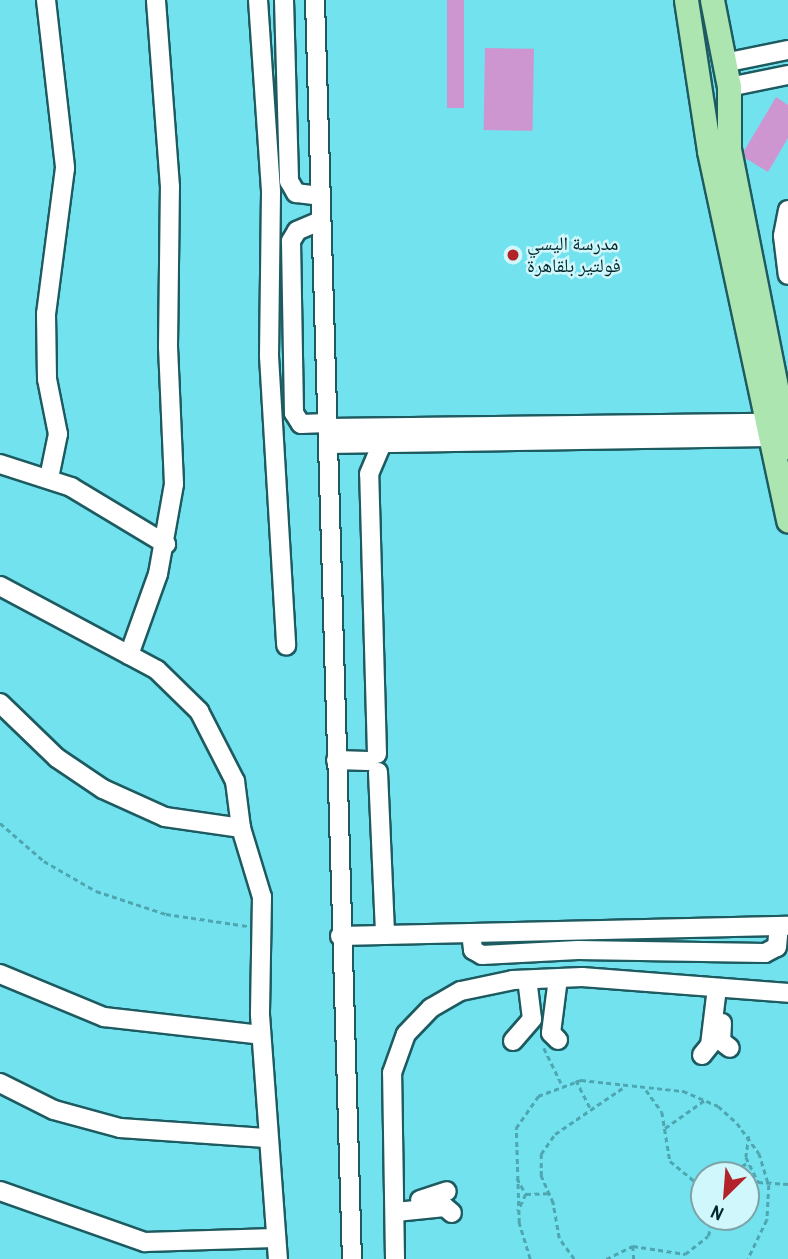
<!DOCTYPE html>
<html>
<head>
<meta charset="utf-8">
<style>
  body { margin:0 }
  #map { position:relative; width:788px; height:1259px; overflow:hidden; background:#72e2ee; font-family:"Archivo Narrow","Noto Naskh Arabic",sans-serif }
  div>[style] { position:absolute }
  .building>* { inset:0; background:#ce96d1; transform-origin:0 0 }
  .path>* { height:2.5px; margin-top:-1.25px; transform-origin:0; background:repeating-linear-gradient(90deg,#4ea6b0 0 5px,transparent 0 8.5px) }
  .roads { filter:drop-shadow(2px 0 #1d5b61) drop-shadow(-2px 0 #1d5b61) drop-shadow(0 2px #1d5b61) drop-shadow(0 -2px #1d5b61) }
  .minor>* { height:18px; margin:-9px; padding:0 9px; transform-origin:9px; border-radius:9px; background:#fff }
  .major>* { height:23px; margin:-11.5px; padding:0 11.5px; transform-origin:11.5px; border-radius:11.5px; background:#ade5b0 }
  .dots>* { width:19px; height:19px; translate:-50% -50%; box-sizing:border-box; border:4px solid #d0f7fc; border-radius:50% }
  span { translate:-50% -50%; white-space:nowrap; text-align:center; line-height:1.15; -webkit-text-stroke:5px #d0f7fc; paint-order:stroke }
  .poi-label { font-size:19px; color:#02272b }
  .left { translate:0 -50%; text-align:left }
  .north { position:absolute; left:690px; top:1161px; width:70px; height:70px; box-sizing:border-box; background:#d0f7fc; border:2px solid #7ea4a8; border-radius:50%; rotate:205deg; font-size:19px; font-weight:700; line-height:28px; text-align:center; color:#02272b }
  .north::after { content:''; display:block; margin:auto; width:24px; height:32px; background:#b32228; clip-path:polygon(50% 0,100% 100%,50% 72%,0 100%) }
</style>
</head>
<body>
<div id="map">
  <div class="building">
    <div style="left:447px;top:0;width:17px;height:108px"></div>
    <div style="left:485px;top:48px;width:49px;height:82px;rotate:1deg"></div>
    <div style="clip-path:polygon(776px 97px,788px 105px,788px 138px,768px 172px,745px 158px,744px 151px)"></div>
  </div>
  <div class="path">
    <div style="left:0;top:823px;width:58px;rotate:40.8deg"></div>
    <div style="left:44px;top:861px;width:60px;rotate:30deg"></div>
    <div style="left:96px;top:891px;width:74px;rotate:18.2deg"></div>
    <div style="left:166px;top:914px;width:82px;rotate:8.4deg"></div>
    <div style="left:544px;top:1048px;width:39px;rotate:64deg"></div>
    <div style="left:576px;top:1080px;width:34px;rotate:63deg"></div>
    <div style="left:646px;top:1090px;width:27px;rotate:54deg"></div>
    <div style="left:662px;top:1112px;width:50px;rotate:80.7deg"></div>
    <div style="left:670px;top:1161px;width:44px;rotate:39.5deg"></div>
    <div style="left:665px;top:1128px;width:49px;rotate:-35deg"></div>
    <div style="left:749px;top:1136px;width:21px;rotate:98deg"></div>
    <div style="left:746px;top:1157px;width:28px;rotate:64deg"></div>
    <div style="left:758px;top:1182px;width:30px;rotate:4deg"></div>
    <div style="left:727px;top:1175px;width:23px;rotate:-31deg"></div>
    <div style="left:517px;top:1178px;width:18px;rotate:61deg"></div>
    <div style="left:526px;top:1194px;width:19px;rotate:115deg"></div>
    <div style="left:526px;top:1194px;width:23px;rotate:-2deg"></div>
    <div style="left:633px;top:1246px;width:13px;rotate:86deg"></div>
    <div style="left:530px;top:1259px;width:38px;rotate:-107deg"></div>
    <div style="left:519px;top:1223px;width:95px;rotate:-91.8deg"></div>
    <div style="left:516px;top:1128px;width:39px;rotate:-55deg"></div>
    <div style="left:538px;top:1096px;width:46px;rotate:-20.4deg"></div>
    <div style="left:581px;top:1080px;width:103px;rotate:6.2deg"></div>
    <div style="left:683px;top:1091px;width:38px;rotate:23deg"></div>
    <div style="left:718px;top:1106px;width:25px;rotate:42deg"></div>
    <div style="left:737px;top:1123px;width:37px;rotate:54deg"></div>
    <div style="left:759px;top:1153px;width:34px;rotate:73deg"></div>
    <div style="left:769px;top:1185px;width:35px;rotate:93deg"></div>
    <div style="left:767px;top:1220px;width:43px;rotate:116deg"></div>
    <div style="left:574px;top:1259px;width:26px;rotate:-126deg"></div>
    <div style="left:559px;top:1238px;width:36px;rotate:-100deg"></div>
    <div style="left:553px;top:1203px;width:30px;rotate:-114deg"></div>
    <div style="left:541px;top:1176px;width:22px;rotate:-90deg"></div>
    <div style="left:541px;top:1154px;width:24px;rotate:-55deg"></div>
    <div style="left:555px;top:1134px;width:83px;rotate:-34.3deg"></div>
    <div style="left:606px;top:1259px;width:30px;rotate:-26deg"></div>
    <div style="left:633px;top:1246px;width:53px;rotate:8.7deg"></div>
    <div style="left:685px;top:1254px;width:29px;rotate:-38deg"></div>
    <div style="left:708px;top:1236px;width:20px;rotate:-72deg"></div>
  </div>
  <div class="roads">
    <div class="minor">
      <div style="left:46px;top:0;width:169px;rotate:83.5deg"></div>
      <div style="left:65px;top:168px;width:147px;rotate:97.4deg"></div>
      <div style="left:46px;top:314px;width:65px;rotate:89.1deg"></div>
      <div style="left:47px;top:379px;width:56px;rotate:78.7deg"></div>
      <div style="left:58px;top:434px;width:45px;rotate:101.6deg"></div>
      <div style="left:258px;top:0;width:193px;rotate:86.1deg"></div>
      <div style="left:271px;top:193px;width:163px;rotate:90.7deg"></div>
      <div style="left:269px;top:356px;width:290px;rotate:86.6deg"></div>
      <div style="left:284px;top:0;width:181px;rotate:88.4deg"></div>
      <div style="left:289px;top:181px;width:14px;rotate:60deg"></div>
      <div style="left:296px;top:193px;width:23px;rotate:7deg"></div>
      <div style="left:315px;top:0;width:1260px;rotate:88.32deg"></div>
      <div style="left:724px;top:63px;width:65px;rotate:-11.5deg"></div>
      <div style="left:729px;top:87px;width:60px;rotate:-11.5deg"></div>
      <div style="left:788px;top:210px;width:26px;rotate:101deg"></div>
      <div style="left:783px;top:236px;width:39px;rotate:83deg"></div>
      <div style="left:320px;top:221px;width:25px;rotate:157deg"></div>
      <div style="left:297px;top:231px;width:12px;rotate:121deg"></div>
      <div style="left:291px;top:241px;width:172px;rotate:89deg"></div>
      <div style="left:294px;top:413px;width:13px;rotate:58deg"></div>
      <div style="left:301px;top:424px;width:26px;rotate:-2deg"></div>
      <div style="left:327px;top:428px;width:439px;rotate:-0.7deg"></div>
      <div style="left:328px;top:444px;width:441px;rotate:-0.9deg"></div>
      <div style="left:0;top:464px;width:75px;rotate:17.9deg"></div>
      <div style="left:71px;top:487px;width:111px;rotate:31deg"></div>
      <div style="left:0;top:586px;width:178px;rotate:28.1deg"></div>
      <div style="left:157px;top:670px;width:59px;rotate:44.3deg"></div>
      <div style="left:199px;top:711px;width:79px;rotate:62.8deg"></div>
      <div style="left:235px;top:781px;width:47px;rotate:82.7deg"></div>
      <div style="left:241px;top:828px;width:72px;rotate:73.1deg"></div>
      <div style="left:262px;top:897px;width:118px;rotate:91deg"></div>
      <div style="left:260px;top:1015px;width:245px;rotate:85.8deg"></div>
      <div style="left:129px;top:655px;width:86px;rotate:-70.3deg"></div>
      <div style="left:158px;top:574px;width:91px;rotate:-79.9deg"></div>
      <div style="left:174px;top:484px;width:137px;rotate:-92.5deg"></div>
      <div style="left:168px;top:347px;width:160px;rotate:-89.3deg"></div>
      <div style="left:170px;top:187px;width:188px;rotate:-94.3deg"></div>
      <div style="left:0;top:703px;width:79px;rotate:44deg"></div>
      <div style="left:57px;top:758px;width:55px;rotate:34deg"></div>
      <div style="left:103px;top:789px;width:68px;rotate:24.3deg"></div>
      <div style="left:165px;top:817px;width:77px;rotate:8.2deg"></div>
      <div style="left:377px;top:754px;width:280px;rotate:-91.6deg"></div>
      <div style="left:369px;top:474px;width:33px;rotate:-67deg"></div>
      <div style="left:336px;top:760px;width:32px;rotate:2deg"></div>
      <div style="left:378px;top:772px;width:163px;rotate:87.5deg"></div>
      <div style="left:471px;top:933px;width:17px;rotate:83deg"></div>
      <div style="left:473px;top:950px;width:10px;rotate:29deg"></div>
      <div style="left:482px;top:955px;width:96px;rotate:-3deg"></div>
      <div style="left:578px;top:950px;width:187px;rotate:0.9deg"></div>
      <div style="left:765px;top:953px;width:13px;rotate:-27deg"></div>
      <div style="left:777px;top:947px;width:21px;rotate:-85deg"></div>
      <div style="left:340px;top:936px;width:448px;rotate:-1.3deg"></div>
      <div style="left:0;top:974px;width:113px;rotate:22.5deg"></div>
      <div style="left:104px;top:1017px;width:158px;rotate:6.5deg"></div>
      <div style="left:722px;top:1023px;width:18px;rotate:93deg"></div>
      <div style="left:721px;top:1041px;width:11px;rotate:38deg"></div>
      <div style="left:558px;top:1040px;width:10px;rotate:-135deg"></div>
      <div style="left:551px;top:1033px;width:55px;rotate:-82.7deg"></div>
      <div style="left:513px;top:1041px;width:29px;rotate:-49deg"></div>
      <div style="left:532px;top:1019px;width:39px;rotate:-97deg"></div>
      <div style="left:702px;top:1055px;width:13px;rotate:-51deg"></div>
      <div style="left:710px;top:1045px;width:57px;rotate:-83deg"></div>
      <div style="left:0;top:1083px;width:60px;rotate:26.6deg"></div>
      <div style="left:54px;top:1110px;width:68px;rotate:15.3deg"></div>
      <div style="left:120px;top:1128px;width:146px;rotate:3.9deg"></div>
      <div style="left:0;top:1191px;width:154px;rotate:19.4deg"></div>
      <div style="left:145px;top:1242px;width:130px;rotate:-1.8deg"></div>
      <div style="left:420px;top:1200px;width:28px;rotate:-18deg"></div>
      <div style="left:396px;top:1212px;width:49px;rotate:-5.8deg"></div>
      <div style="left:445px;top:1207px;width:9px;rotate:41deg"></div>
      <div style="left:395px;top:1259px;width:186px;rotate:-90.9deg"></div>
      <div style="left:392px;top:1073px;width:41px;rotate:-70.3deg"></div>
      <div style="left:406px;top:1034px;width:36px;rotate:-46deg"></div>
      <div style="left:431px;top:1008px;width:34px;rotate:-30deg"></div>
      <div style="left:461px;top:991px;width:53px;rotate:-11.9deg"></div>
      <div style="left:513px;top:980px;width:69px;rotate:-2.5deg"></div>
      <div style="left:582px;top:977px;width:207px;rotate:4.4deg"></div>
    </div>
    <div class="major">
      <div style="left:686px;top:0;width:153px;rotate:81.3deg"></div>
      <div style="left:709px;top:151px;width:378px;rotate:77.9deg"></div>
      <div style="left:712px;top:0;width:89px;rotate:78.9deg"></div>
      <div style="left:729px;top:87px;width:62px;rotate:90deg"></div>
      <div style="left:729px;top:149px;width:304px;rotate:78.8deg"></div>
    </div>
  </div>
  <div class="dots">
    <div style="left:513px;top:255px;background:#b32228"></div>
  </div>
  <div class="poi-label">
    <span class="left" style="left:527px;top:255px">مدرسة اليسي<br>فولتير بلقاهرة</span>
  </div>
  <div class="north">N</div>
</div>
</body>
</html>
